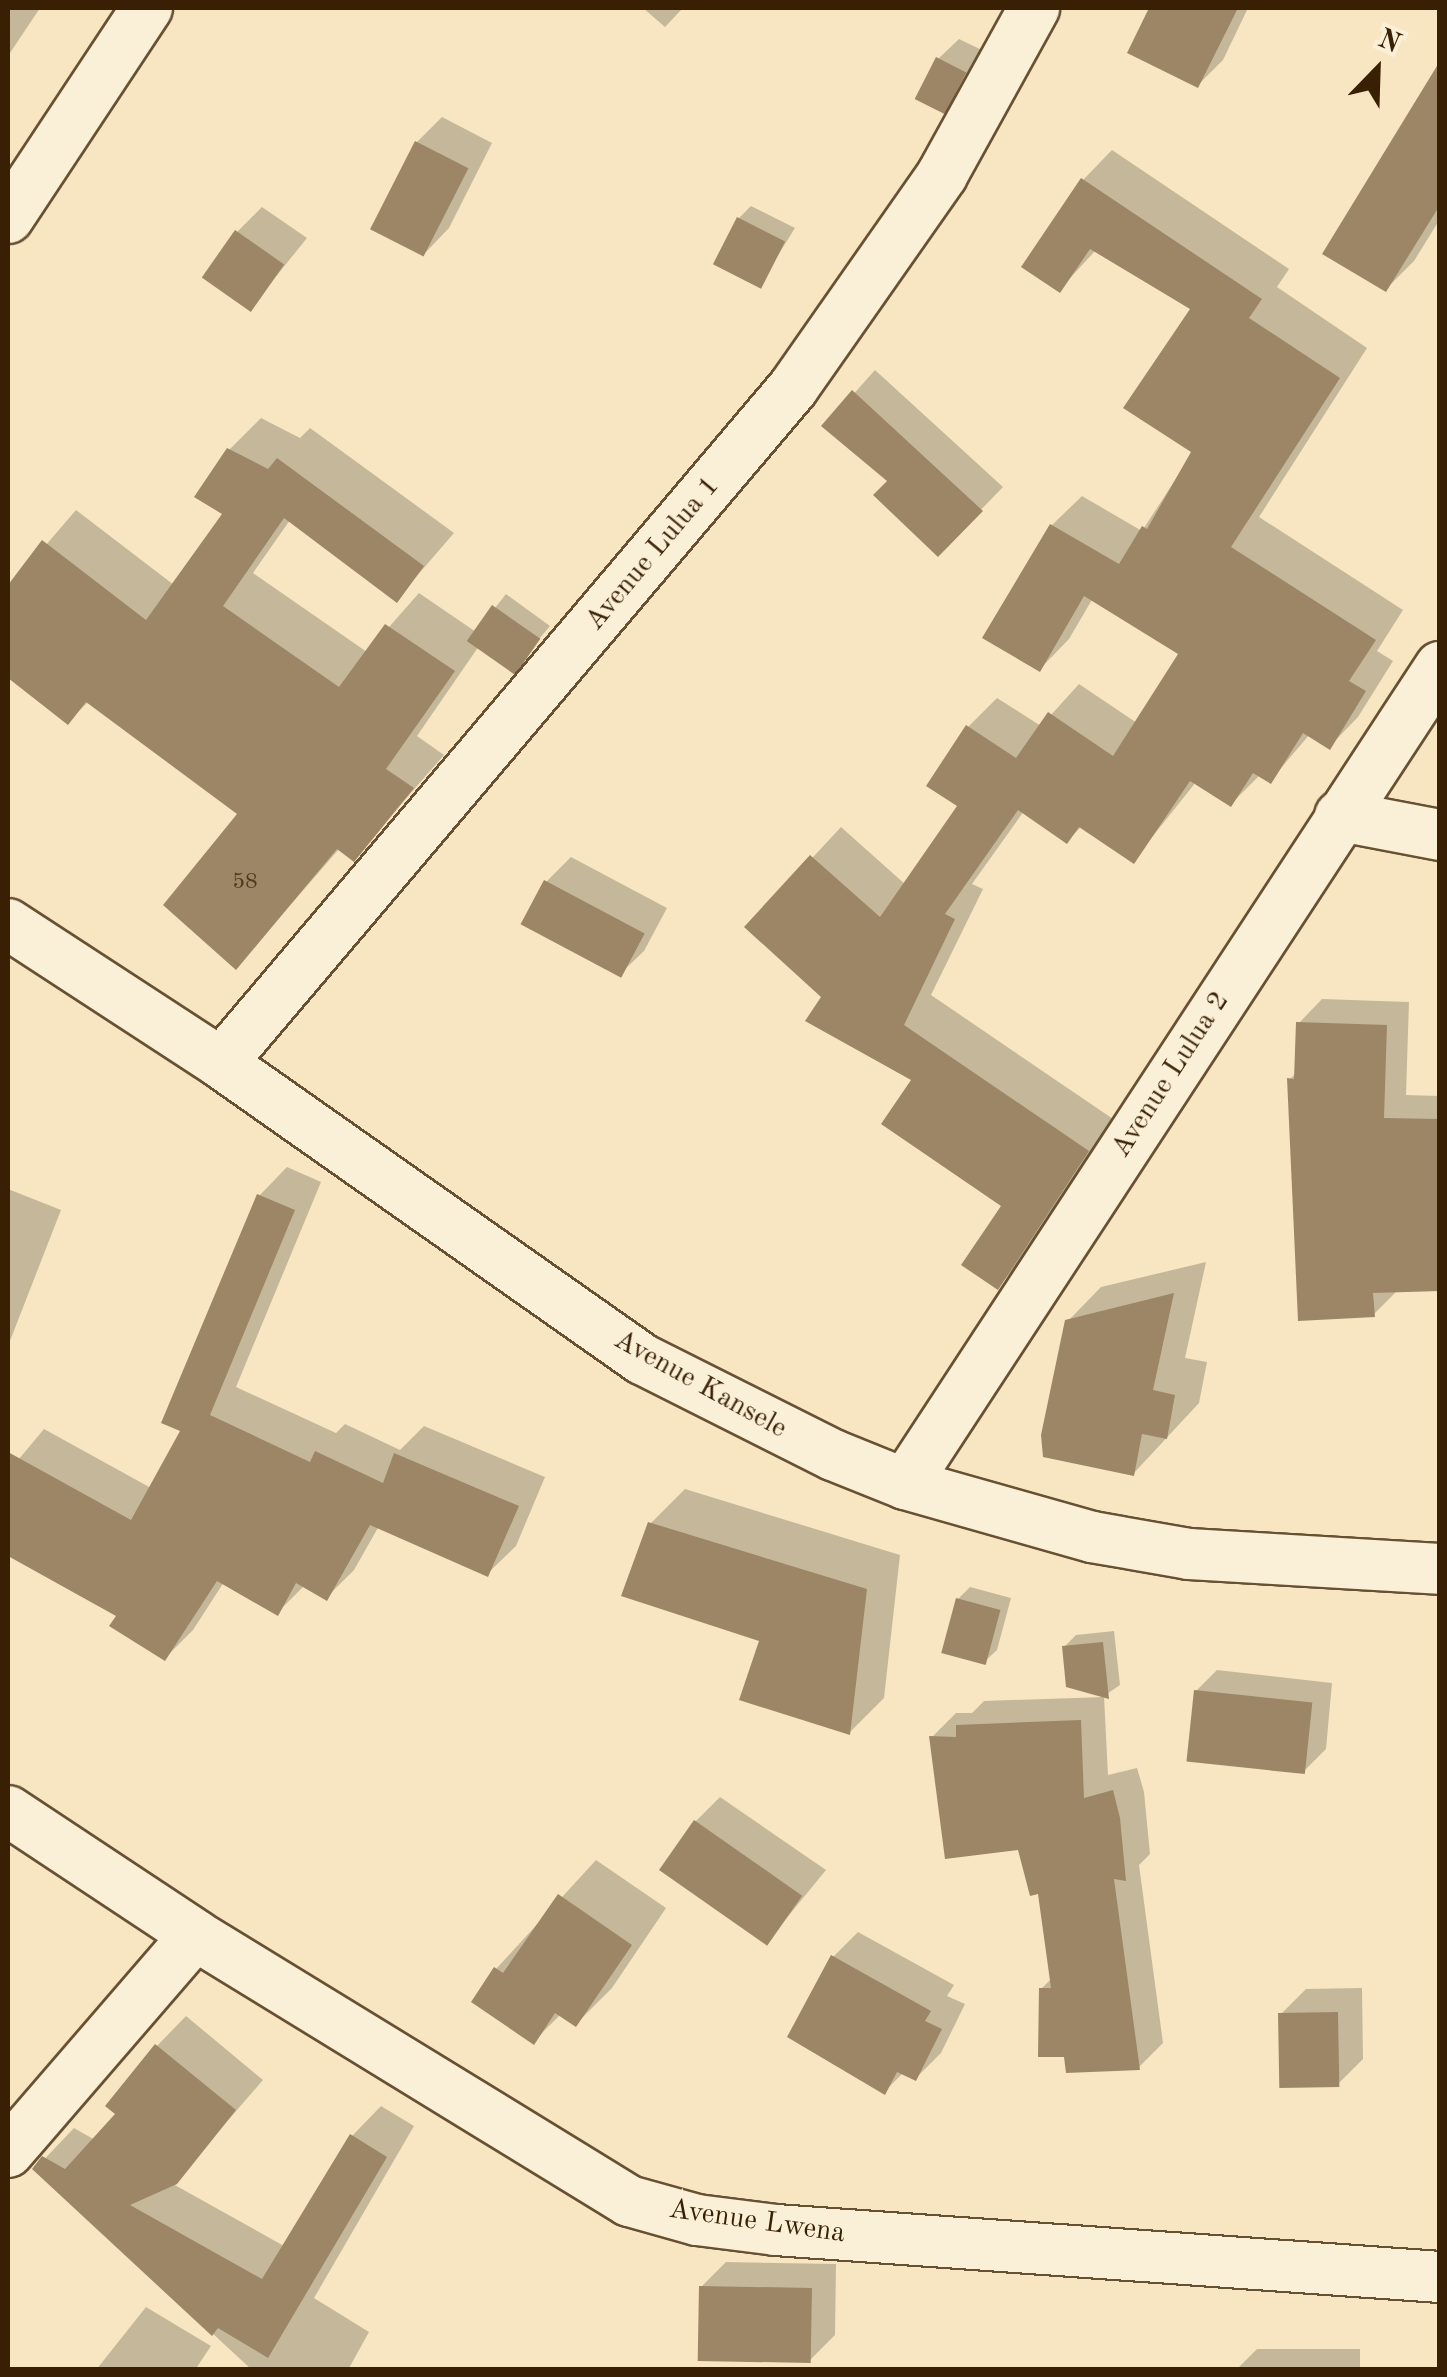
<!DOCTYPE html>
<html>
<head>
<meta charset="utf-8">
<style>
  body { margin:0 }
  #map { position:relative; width:1447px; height:2377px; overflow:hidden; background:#f7e6c1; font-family:"Old Standard TT",serif }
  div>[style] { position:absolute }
  .shadow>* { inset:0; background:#0003 }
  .building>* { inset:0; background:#9c8666; transform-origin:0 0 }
  .roads { filter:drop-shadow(2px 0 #685133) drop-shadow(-2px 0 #685133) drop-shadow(0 2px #685133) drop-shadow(0 -2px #685133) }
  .minor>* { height:50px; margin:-25px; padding:0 25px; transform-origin:25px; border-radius:25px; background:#faefd7 }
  span { translate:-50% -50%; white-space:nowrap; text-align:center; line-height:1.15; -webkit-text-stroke:10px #faefd7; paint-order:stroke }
  .number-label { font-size:22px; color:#52391c }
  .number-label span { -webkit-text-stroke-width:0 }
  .street-label { font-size:28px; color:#391f04 }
  .frame { position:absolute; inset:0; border:10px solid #391f04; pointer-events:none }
  .north { position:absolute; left:1327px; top:20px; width:100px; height:100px; -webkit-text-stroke:8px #faefd7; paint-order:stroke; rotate:23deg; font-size:28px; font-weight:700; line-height:40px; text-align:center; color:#391f04 }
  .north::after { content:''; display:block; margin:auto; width:35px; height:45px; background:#391f04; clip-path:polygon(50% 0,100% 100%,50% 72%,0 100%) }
</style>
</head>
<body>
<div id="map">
  <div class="shadow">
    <div style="clip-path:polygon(8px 8px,40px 8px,8px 56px)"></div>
    <div style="clip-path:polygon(643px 8px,683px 8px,665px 27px)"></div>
    <div style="clip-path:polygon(1152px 8px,1248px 8px,1223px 60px,1198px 85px,1130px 52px)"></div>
    <div style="clip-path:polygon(959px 39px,984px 51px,943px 109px,938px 59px)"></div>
    <div style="clip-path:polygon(1440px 82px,1440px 219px,1414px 261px,1386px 289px)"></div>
    <div style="clip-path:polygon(442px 117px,492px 143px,449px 228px,425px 253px,417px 142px)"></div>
    <div style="clip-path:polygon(1112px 150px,1289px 269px,1277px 287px,1367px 348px,1259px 517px,1403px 610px,1377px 651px,1393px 661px,1358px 717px,1329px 747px,1310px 734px,1270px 781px,1261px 774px,1231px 804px,1196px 782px,1133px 861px,1082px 826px,1067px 841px,1024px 811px,972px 884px,983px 889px,931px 995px,1116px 1121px,1026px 1258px,997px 1287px,1004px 1205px,915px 1079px,748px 927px,841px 827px,906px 885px,961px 806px,968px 727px,997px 698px,1041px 726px,1079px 684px,1137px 723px,1181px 654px,1093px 598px,1069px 639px,1040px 669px,986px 637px,1052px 525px,1082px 496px,1142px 531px,1194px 451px,1193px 308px,1096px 250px,1059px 290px,1083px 180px)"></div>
    <div style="clip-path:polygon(751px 206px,795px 228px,759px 286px,739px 218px)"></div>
    <div style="clip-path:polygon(262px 207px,307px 238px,249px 310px,237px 232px)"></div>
    <div style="clip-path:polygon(875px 370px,1003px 487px,938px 554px,890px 481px,825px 426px)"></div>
    <div style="clip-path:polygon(261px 418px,300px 438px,310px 428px,454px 533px,397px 599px,290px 520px,253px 573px,367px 652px,419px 593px,476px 632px,506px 594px,550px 626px,513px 670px,479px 646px,417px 736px,444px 755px,354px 858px,340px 848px,236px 967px,240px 813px,89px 701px,68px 722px,8px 675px,8px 589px,76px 510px,174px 585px,226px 514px,229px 450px)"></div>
    <div style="clip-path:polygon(571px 857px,667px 908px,644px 951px,619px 975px,546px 882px)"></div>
    <div style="clip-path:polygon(1322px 999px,1409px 1002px,1406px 1095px,1440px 1096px,1440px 1289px,1398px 1290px,1374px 1314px,1290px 1079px,1297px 1072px,1299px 1023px)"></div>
    <div style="clip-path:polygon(287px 1167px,321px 1182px,236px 1387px,336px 1433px,345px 1424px,400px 1450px,424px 1426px,545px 1477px,516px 1546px,487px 1574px,379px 1526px,354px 1570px,326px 1598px,305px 1585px,277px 1613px,224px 1582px,193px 1630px,165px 1658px,119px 1615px,8px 1553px,8px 1472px,44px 1429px,151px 1488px,184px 1430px,259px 1196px)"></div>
    <div style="clip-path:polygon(8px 1189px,61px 1210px,8px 1346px)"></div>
    <div style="clip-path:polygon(1206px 1262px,1185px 1358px,1207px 1362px,1199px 1403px,1133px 1474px,1068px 1321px,1101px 1287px)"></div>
    <div style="clip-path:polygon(685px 1489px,900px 1555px,884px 1698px,850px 1732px,650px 1524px)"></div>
    <div style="clip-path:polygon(970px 1587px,1011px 1598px,997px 1650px,984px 1662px,958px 1599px)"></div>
    <div style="clip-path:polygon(1114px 1631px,1120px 1685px,1104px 1696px,1108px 1775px,1137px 1768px,1144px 1792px,1150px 1854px,1139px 1865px,1163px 2043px,1139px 2067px,1066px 2054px,1041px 1989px,1052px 1978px,1040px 1891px,1020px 1848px,932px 1737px,956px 1713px,972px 1713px,984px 1701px,1104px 1697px,1064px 1647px,1076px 1635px)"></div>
    <div style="clip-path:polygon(1217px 1670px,1332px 1683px,1326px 1749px,1305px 1770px,1196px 1691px)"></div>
    <div style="clip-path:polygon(720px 1797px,826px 1870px,767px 1942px,695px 1822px)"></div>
    <div style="clip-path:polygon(596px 1860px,666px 1908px,612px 1988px,576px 2024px,561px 2014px,533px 2042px,496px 1969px)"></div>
    <div style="clip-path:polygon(858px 1932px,954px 1985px,947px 1996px,965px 2004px,941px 2053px,916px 2078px,904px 2072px,884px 2092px,833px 1957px)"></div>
    <div style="clip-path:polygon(1362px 1988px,1363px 2059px,1338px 2084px,1281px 2014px,1306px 1989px)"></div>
    <div style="clip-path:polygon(186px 2016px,263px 2080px,173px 2184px,284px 2246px,352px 2136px,381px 2106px,414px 2126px,314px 2298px,369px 2332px,348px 2370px,252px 2370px,35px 2169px,74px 2128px,95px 2140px,119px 2114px,157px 2046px)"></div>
    <div style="clip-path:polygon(726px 2262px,836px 2264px,835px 2335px,810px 2360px,701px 2287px)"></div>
    <div style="clip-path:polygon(146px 2307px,211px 2346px,195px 2370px,96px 2370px)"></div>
    <div style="clip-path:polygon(1257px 2349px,1360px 2349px,1360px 2370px,1236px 2370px)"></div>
  </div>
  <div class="building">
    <div style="clip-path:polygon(1149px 8px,1238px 8px,1198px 88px,1127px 53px)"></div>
    <div style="left:936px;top:57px;width:34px;height:47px;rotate:27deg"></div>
    <div style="clip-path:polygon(1440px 61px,1440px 205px,1386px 292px,1322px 254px)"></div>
    <div style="left:415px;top:141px;width:60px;height:99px;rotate:27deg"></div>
    <div style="clip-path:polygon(1081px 178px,1262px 299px,1249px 318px,1340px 378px,1231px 547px,1376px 640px,1349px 681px,1366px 691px,1330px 750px,1303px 733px,1271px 784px,1253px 773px,1231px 807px,1190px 781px,1134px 864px,1079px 827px,1067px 844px,1018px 810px,945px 914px,955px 919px,904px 1025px,1089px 1151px,998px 1290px,961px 1265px,1001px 1206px,881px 1124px,911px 1080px,805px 1021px,821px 997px,744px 927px,810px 855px,880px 917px,957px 806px,926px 786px,966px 725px,1016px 758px,1048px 712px,1113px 756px,1178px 654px,1084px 596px,1040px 672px,982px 638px,1050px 524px,1119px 564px,1142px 526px,1147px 529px,1191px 452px,1123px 408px,1190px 309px,1090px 249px,1060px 293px,1021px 267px)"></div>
    <div style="left:737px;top:217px;width:54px;height:53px;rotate:27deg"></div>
    <div style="left:235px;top:230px;width:60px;height:58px;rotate:35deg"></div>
    <div style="clip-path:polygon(852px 390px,983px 511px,938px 557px,873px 495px,887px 481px,821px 426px)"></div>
    <div style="clip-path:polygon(227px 448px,268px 469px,277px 458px,424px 566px,397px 603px,284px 518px,223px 606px,339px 687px,385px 624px,455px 671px,386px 769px,414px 788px,354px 862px,337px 849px,236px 970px,163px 905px,237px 814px,86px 702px,68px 725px,8px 678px,8px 585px,42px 540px,146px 620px,222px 514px,194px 497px)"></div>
    <div style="left:492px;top:605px;width:59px;height:44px;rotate:35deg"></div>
    <div style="left:544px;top:880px;width:114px;height:50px;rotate:28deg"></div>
    <div style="clip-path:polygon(1296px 1022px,1387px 1025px,1384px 1118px,1440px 1119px,1440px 1291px,1373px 1293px,1375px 1317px,1298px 1321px,1287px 1078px,1294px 1079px)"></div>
    <div style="clip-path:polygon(257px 1194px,295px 1210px,210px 1415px,310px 1462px,315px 1451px,383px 1483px,394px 1453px,519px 1506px,488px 1577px,370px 1525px,327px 1601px,296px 1583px,278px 1616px,217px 1581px,165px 1661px,109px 1626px,116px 1616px,8px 1556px,8px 1452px,131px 1520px,180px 1431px,161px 1423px)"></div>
    <div style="clip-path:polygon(1174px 1293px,1153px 1390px,1175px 1395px,1167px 1439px,1142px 1434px,1134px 1476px,1043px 1457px,1041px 1435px,1065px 1320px)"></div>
    <div style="clip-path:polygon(648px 1522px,867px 1589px,850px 1735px,739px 1700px,759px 1641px,621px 1596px)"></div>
    <div style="left:956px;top:1598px;width:46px;height:57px;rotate:15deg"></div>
    <div style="clip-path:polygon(1103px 1642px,1109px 1699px,1066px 1687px,1062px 1646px)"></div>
    <div style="left:1194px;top:1690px;width:119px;height:72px;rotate:6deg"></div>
    <div style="clip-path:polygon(1081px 1720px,1084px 1798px,1113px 1790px,1120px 1818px,1126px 1881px,1114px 1879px,1140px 2070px,1066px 2073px,1064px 2057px,1038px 2057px,1039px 1988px,1051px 1988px,1038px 1894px,1030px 1896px,1018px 1850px,945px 1859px,929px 1736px,956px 1737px,956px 1725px)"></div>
    <div style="left:694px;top:1820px;width:132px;height:61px;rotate:35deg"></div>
    <div style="clip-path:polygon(558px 1894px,632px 1945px,576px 2027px,555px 2013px,534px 2045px,471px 2002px,494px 1967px,503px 1973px)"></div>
    <div style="clip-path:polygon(831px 1955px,931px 2011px,925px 2021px,942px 2029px,916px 2081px,897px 2072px,885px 2095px,787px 2037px)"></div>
    <div style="left:1338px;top:2012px;width:75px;height:60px;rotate:89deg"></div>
    <div style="clip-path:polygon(155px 2044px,236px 2110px,177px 2184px,130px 2205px,262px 2279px,350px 2134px,387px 2157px,268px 2358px,218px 2328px,212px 2336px,32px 2169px,42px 2156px,65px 2169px,115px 2114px,105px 2106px)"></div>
    <div style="left:699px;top:2286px;width:113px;height:75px;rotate:1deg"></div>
  </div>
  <div class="roads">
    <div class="minor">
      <div style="left:8px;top:218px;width:252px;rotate:-56.5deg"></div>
      <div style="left:1340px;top:816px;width:102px;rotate:10.8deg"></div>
      <div style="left:8px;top:924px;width:254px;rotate:33.1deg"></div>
      <div style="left:221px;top:1063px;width:515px;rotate:35.11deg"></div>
      <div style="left:642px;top:1359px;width:214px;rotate:26.7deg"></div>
      <div style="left:833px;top:1455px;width:78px;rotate:21.9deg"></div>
      <div style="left:905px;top:1484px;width:194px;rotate:15.8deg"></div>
      <div style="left:1092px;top:1537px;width:98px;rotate:9.9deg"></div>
      <div style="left:1189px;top:1554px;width:251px;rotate:3.4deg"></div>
      <div style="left:221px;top:1063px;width:885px;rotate:-49.72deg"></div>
      <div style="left:793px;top:388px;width:260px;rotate:-55deg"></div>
      <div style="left:942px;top:175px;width:191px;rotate:-61.1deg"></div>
      <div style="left:905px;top:1484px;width:977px;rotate:-56.78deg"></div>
      <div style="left:8px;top:1811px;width:224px;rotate:33.5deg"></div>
      <div style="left:195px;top:1935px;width:509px;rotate:31.5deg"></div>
      <div style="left:629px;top:2201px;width:71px;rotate:15.6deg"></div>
      <div style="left:697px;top:2220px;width:80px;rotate:7.2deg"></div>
      <div style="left:776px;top:2230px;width:666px;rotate:4.05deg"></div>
      <div style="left:8px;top:2152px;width:286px;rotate:-49.2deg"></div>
    </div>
  </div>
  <div class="number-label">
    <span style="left:245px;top:883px">58</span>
  </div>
  <div class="street-label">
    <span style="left:653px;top:554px;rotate:-50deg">Avenue Lulua 1</span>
    <span style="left:1171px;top:1075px;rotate:-57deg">Avenue Lulua 2</span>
    <span style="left:700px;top:1385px;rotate:29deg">Avenue Kansele</span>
    <span style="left:757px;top:2222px;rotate:8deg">Avenue Lwena</span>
  </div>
  <div class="frame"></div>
  <div class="north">N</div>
</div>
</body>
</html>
